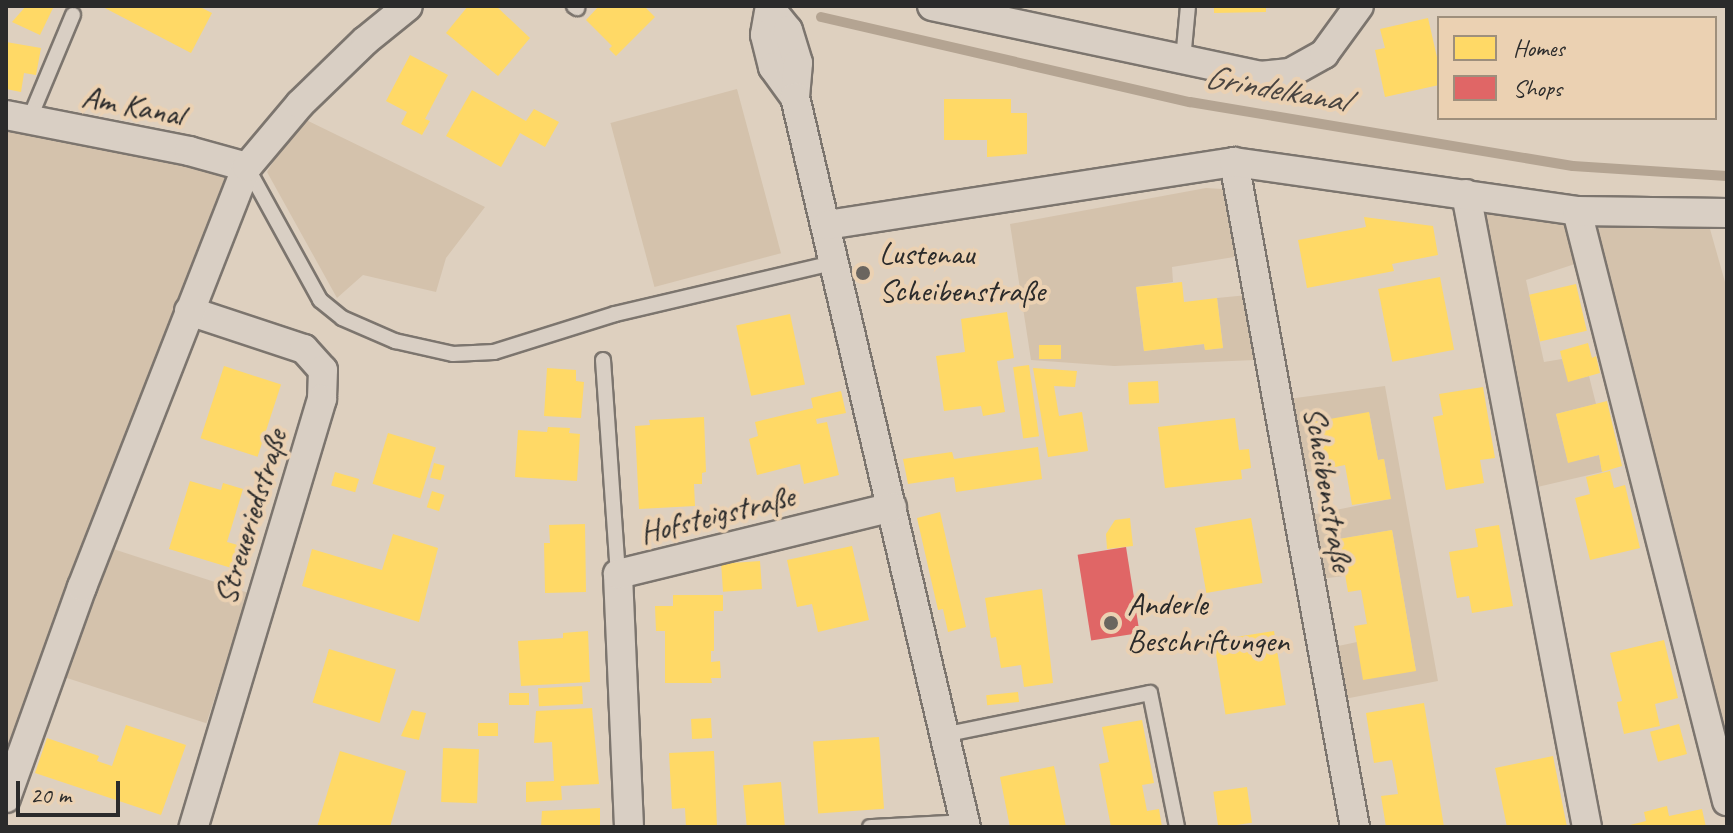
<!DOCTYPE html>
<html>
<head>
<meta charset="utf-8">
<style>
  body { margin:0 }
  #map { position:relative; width:1733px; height:833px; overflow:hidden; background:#ded0bf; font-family:Caveat,sans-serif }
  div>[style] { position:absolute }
  .green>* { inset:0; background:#d4c2ac; transform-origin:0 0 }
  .homes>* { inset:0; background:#ffd966; transform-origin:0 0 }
  .shops>* { inset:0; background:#e06666; transform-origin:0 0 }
  .stream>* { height:10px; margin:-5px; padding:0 5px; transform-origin:5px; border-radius:5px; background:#b4a492 }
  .roads { filter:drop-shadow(2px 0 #7c756e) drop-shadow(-2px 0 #7c756e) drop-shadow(0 2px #7c756e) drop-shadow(0 -2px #7c756e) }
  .service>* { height:14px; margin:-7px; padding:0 7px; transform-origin:7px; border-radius:7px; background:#d9cfc4 }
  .minor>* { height:28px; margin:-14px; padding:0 14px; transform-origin:14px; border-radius:14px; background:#d9cfc4 }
  .dots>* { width:22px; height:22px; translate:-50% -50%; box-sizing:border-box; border:4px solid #ebd1b2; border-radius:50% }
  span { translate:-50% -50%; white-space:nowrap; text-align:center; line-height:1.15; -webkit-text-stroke:8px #ebd1b2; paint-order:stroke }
  .street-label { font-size:32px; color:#2b2b2b }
  .poi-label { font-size:32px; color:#2b2b2b }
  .left { translate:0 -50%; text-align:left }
  .water-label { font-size:34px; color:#494440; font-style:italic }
  .frame { position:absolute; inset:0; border:8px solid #2b2b2b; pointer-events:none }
  .legend { position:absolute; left:1437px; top:16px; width:280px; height:104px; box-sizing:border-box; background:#ebd1b2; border:2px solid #9e8f7c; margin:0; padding:10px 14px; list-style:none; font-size:24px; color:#2b2b2b }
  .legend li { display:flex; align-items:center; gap:16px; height:40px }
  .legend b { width:40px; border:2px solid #9e8f7c }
  .scale { position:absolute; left:16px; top:781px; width:104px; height:36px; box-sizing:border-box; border:4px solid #2b2b2b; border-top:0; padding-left:10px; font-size:24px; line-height:28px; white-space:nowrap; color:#2b2b2b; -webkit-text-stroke:6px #ebd1b2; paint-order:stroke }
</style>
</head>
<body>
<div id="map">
  <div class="green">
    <div style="left:737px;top:89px;width:170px;height:131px;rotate:75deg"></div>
    <div style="clip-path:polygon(6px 114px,247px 167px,6px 798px)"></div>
    <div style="clip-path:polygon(300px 117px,485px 207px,446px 258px,436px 292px,363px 275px,337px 298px,267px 172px)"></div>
    <div style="clip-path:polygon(1206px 188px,1222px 189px,1232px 197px,1238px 251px,1234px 257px,1172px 267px,1173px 282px,1136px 287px,1144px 351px,1204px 344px,1205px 350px,1223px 348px,1217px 298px,1248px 295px,1255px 360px,1114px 366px,1031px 360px,1010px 224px)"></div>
    <div style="clip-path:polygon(1480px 210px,1566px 221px,1578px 263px,1526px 280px,1544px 362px,1562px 359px,1569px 381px,1589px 376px,1596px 404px,1556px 414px,1568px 462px,1599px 455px,1602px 472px,1533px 488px)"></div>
    <div style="clip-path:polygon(1604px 225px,1710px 229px,1727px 289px,1727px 771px,1597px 245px,1597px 229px)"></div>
    <div style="clip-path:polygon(1385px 386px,1438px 681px,1339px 700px,1329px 648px,1357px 642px,1416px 671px,1392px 530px,1339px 539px,1345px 576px,1319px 579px,1306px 516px,1390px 499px,1384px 459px,1378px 460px,1369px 412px,1321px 470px,1299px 473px,1288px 399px)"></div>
    <div style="left:107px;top:547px;width:149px;height:137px;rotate:18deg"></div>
  </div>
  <div class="homes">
    <div style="clip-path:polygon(26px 6px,54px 6px,40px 35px,12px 22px)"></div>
    <div style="clip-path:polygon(101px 6px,198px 6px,212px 13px,191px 53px)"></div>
    <div style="clip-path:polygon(468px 6px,496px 6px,530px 38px,498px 76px,446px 33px)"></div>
    <div style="clip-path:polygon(599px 6px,644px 6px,655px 17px,616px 56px,609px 49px,612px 46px,586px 20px)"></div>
    <div style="clip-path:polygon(1214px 6px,1266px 6px,1266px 12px,1214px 13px)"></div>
    <div style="clip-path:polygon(1428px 18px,1439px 66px,1439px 85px,1385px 97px,1375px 50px,1385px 48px,1380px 29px)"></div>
    <div style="clip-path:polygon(6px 42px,41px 48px,36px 75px,24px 73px,21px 92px,6px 89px)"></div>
    <div style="clip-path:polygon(410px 55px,448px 75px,425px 119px,430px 121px,422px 135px,401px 124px,407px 112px,386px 101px)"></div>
    <div style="clip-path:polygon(472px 90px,526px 121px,534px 109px,559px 122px,545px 147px,520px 133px,501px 167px,446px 136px)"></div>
    <div style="clip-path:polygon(944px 99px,1011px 99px,1011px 113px,1027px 113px,1027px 154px,987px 157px,987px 140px,944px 140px)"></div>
    <div style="clip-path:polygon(1364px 217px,1433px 226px,1438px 255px,1392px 264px,1394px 271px,1307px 288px,1298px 240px,1366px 227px)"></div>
    <div style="left:1440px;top:277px;width:74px;height:63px;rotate:79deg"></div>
    <div style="clip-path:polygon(1182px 282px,1184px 302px,1217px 298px,1223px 348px,1205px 350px,1204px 344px,1144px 351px,1136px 287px)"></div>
    <div style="left:1576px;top:284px;width:48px;height:48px;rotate:77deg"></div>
    <div style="clip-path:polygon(1007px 312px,1014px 358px,997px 361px,1005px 412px,983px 416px,981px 406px,944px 411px,936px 356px,965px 352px,961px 319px)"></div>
    <div style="left:790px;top:314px;width:72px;height:55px;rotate:78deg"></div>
    <div style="clip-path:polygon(1588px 343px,1592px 358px,1596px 356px,1600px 373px,1568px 382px,1560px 351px)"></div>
    <div style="left:1039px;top:345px;width:22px;height:14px"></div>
    <div style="left:1029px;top:365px;width:72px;height:16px;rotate:82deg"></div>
    <div style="left:224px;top:366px;width:60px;height:76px;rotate:18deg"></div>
    <div style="clip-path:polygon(547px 368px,576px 370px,576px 381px,584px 382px,581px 418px,544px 416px)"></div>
    <div style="clip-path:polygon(1033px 368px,1077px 371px,1075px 387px,1054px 386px,1059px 416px,1082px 412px,1088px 451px,1048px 457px)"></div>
    <div style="left:1158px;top:381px;width:22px;height:30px;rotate:87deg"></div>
    <div style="clip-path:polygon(1483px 387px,1495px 458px,1480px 460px,1484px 483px,1446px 490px,1433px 417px,1443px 415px,1439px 394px)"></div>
    <div style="clip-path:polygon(841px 391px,846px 413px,816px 419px,817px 424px,827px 422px,839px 475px,804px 484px,800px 464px,757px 475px,749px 439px,758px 436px,755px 422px,813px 408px,811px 398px)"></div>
    <div style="clip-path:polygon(1607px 401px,1622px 466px,1602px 472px,1599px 455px,1568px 463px,1556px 414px)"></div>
    <div style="clip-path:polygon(1369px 412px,1378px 460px,1384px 459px,1391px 499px,1352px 505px,1345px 465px,1321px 470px,1313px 422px)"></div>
    <div style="clip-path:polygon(704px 417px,706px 472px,702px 473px,702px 484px,694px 484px,695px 506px,639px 509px,635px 426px,650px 425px,649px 420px)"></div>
    <div style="clip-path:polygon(1235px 418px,1239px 450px,1249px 449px,1251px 468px,1241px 470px,1242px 479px,1165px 488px,1158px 427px)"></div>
    <div style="clip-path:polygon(548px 427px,570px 428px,569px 433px,580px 434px,577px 481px,515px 477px,518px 430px,547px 432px)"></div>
    <div style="left:388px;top:433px;width:50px;height:53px;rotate:17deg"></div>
    <div style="clip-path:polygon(1038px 447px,1042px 479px,956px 492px,954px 477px,908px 484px,903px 459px,952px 452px,954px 459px)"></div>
    <div style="left:434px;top:463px;width:11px;height:15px;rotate:15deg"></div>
    <div style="clip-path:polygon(1610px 471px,1614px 488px,1625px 485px,1640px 548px,1590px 560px,1575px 498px,1590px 494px,1586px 477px)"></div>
    <div style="left:335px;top:472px;width:25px;height:14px;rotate:16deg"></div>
    <div style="clip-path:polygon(190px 481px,221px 490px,223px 483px,243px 489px,227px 542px,245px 547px,238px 570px,169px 549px)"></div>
    <div style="left:432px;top:491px;width:13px;height:17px;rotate:18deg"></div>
    <div style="clip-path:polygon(940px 512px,966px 627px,948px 632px,943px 609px,938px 610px,917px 518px)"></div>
    <div style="clip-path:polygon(1130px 518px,1133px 546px,1107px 549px,1106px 534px,1115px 520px)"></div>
    <div style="left:1251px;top:518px;width:66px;height:57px;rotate:80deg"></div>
    <div style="clip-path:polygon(585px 524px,586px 592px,545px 593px,544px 543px,550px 543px,549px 525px)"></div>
    <div style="clip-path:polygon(1499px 525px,1513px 606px,1472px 613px,1469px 596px,1457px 598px,1449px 552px,1478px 547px,1475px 529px)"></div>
    <div style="clip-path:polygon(1392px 530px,1416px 671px,1363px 680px,1354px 626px,1367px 624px,1361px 590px,1348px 592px,1339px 539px)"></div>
    <div style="clip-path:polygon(393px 534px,438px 548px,419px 622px,302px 586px,312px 549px,382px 570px)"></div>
    <div style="clip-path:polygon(852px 546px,869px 620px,818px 632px,812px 604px,797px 607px,787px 560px)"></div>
    <div style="left:760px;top:561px;width:28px;height:39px;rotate:86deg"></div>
    <div style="clip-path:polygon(1042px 589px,1053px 683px,1024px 687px,1021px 665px,1001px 668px,996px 637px,991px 638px,985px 598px)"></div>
    <div style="clip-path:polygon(673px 595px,723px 595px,723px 611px,714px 611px,714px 651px,711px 651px,711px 662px,720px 661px,721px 678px,711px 678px,712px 683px,665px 683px,665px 631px,656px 631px,655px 606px,673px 606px)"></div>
    <div style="clip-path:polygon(588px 631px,590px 682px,521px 686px,518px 641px,563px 638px,563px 633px)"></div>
    <div style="left:1274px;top:631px;width:75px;height:61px;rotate:81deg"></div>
    <div style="clip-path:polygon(1664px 640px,1678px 698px,1655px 704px,1660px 726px,1624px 734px,1617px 702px,1622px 701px,1610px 653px)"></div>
    <div style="left:329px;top:649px;width:70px;height:56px;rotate:17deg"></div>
    <div style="left:582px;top:686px;width:18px;height:44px;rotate:87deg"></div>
    <div style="left:1018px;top:692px;width:10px;height:32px;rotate:84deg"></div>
    <div style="left:509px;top:693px;width:20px;height:12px"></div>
    <div style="clip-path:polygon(1424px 703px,1444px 827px,1386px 827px,1381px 796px,1398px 794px,1395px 775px,1392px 760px,1374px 763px,1366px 713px)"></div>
    <div style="clip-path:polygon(592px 708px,599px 784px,561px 786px,562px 800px,526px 802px,526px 782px,554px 781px,552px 742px,534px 743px,536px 711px)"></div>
    <div style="clip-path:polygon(412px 710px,426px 713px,419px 740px,401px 736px)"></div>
    <div style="left:711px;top:718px;width:20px;height:20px;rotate:87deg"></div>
    <div style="clip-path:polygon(1142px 720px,1154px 783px,1142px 785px,1147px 811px,1159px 809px,1162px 827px,1111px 827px,1099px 764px,1109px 762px,1102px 727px)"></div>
    <div style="left:498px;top:723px;width:13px;height:20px;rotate:90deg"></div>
    <div style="left:1679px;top:724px;width:31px;height:30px;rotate:75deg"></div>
    <div style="clip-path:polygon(126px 725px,186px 745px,161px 815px,35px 773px,47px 738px,99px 756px,97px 761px,112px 766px)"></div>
    <div style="left:879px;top:737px;width:72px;height:66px;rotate:86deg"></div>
    <div style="left:443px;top:748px;width:36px;height:54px;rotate:2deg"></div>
    <div style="clip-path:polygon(340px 751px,406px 771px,390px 827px,317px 827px)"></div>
    <div style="clip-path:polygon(714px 751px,717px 827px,686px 827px,685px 808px,672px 809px,669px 753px)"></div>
    <div style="clip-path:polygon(1553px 756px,1567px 827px,1507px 827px,1495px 768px)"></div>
    <div style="clip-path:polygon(1054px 766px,1066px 827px,1010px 827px,1000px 777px)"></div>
    <div style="left:781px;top:782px;width:45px;height:38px;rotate:85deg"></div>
    <div style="left:1247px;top:787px;width:36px;height:34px;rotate:82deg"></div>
    <div style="clip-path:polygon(1667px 806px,1669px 816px,1702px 809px,1706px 827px,1622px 827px,1646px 821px,1644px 812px)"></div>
    <div style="clip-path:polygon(600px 808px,600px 827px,541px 827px,542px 811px)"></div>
  </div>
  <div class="shops">
    <div style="left:1126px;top:547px;width:87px;height:49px;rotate:81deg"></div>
  </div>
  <div class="stream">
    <div style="left:821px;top:17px;width:379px;rotate:13deg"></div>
    <div style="left:1190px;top:102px;width:388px;rotate:9.5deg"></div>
    <div style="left:1573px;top:166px;width:154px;rotate:3.7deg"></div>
  </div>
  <div class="roads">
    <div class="service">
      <div style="left:574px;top:6px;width:4px;rotate:34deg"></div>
      <div style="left:1183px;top:60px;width:54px;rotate:-84.7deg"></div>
      <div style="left:29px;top:120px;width:114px;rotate:-67.3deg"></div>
      <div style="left:247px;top:167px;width:152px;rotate:61.2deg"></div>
      <div style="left:320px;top:300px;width:28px;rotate:39deg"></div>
      <div style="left:342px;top:318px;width:58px;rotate:23.5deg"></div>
      <div style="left:395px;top:341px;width:59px;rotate:12.6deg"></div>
      <div style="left:453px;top:354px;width:41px;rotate:-2.8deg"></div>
      <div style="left:494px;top:352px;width:127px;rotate:-17.4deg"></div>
      <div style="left:615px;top:314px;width:223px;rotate:-13.2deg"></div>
      <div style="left:603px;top:360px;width:215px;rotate:86deg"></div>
      <div style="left:943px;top:735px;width:211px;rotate:-11.5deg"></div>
      <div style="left:1150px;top:693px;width:137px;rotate:78.6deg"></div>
      <div style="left:870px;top:827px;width:95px;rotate:-3deg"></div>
    </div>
    <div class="minor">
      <div style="left:770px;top:6px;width:29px;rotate:100deg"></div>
      <div style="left:765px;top:35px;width:33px;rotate:76deg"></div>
      <div style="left:773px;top:67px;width:37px;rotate:54deg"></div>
      <div style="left:932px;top:6px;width:335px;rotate:12deg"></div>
      <div style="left:1260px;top:76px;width:30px;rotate:-6deg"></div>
      <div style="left:1290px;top:73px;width:39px;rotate:-29deg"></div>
      <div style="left:1324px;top:54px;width:59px;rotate:-53.9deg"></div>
      <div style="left:770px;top:8px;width:28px;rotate:51deg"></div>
      <div style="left:788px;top:30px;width:34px;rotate:73deg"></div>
      <div style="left:798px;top:63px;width:34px;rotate:95deg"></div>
      <div style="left:795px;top:97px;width:750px;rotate:76.82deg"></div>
      <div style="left:6px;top:115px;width:187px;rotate:11.1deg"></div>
      <div style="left:189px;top:151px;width:60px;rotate:15.4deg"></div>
      <div style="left:1234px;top:162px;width:676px;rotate:79.69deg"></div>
      <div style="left:1466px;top:194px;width:644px;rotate:79.18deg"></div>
      <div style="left:1577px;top:211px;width:609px;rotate:75.74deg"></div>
      <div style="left:827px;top:225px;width:412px;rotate:-8.8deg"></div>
      <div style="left:1234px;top:162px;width:346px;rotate:8.1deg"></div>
      <div style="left:1577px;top:211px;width:150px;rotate:0.8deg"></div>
      <div style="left:189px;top:311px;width:121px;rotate:18.3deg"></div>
      <div style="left:304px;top:349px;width:28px;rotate:48deg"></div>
      <div style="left:323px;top:370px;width:29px;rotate:92deg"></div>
      <div style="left:322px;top:399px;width:447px;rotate:106.7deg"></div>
      <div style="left:6px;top:798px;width:224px;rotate:-70.2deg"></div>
      <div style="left:82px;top:587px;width:451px;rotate:-68.6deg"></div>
      <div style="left:247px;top:167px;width:82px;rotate:-49.9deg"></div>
      <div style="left:300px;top:104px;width:91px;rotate:-44.1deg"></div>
      <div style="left:365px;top:41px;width:55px;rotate:-39.1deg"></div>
      <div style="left:629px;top:827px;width:253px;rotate:-92.5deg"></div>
      <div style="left:618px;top:574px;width:282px;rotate:-13.7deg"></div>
    </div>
  </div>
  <div class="dots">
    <div style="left:863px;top:273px;background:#6a655f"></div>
    <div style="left:1111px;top:623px;background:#6a655f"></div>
  </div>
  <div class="street-label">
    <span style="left:133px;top:106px;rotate:11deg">Am Kanal</span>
    <span style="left:1328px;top:489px;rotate:80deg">Scheibenstraße</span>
    <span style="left:717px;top:515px;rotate:-14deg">Hofsteigstraße</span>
    <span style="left:251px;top:517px;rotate:-73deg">Streueriedstraße</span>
  </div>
  <div class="poi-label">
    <span class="left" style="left:879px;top:273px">Lustenau<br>Scheibenstraße</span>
    <span class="left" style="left:1127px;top:623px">Anderle<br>Beschriftungen</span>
  </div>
  <div class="water-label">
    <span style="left:1276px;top:88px;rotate:10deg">Grindelkanal</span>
  </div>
  <div class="frame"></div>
  <ul class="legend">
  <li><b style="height:22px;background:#ffd966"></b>Homes</li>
  <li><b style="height:22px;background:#e06666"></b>Shops</li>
  </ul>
  <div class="scale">20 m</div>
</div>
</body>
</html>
